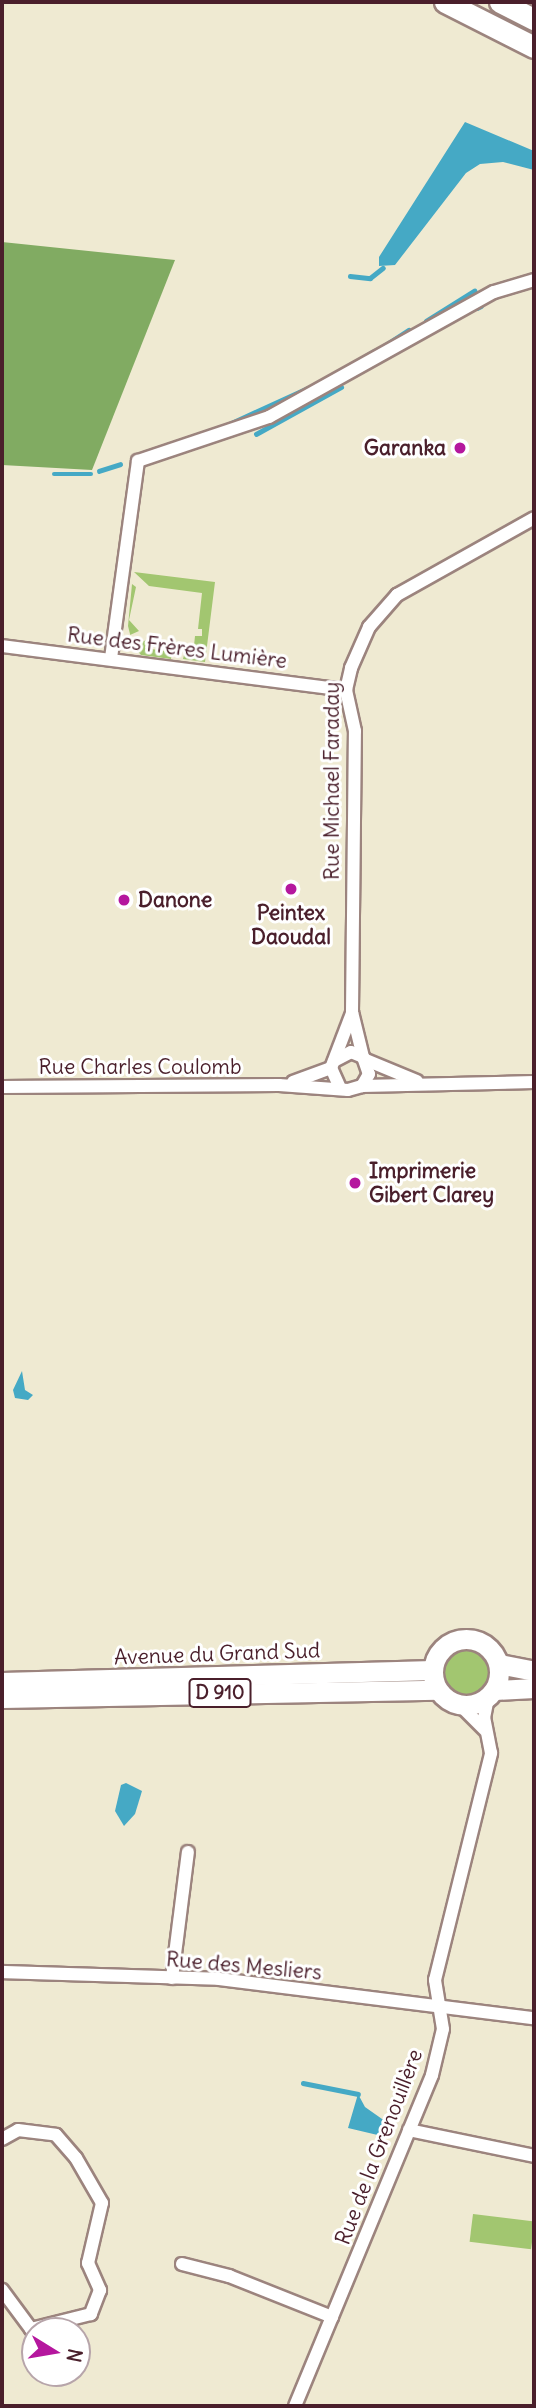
<!DOCTYPE html>
<html>
<head>
<meta charset="utf-8">
<style>
  body { margin:0 }
  #map { position:relative; width:536px; height:2408px; overflow:hidden; background:#efead2; font-family:Delius,sans-serif }
  div>[style] { position:absolute }
  .green>* { inset:0; background:#a2c670; transform-origin:0 0 }
  .round { border-radius:50% }
  .forest>* { inset:0; background:#81ab62 }
  .water>* { inset:0; background:#45a9c5 }
  .stream>* { height:4.5px; margin:-2.25px; padding:0 2.25px; transform-origin:2.25px; border-radius:2.25px; background:#45a9c5 }
  .roads { filter:drop-shadow(2px 0 #9c847e) drop-shadow(-2px 0 #9c847e) drop-shadow(0 2px #9c847e) drop-shadow(0 -2px #9c847e) }
  .street>* { height:12px; margin:-6px; padding:0 6px; transform-origin:6px; border-radius:6px; background:#fff }
  .primary>* { height:19px; margin:-9.5px; padding:0 9.5px; transform-origin:9.5px; border-radius:9.5px; background:#fff }
  .primary>.ring { margin:-9.5px; padding:0; box-sizing:content-box; background:none; border:19px solid #fff; border-radius:50% }
  .highway>* { height:21px; margin:-10.5px; padding:0 10.5px; transform-origin:10.5px; border-radius:10.5px; background:#fff }
  .dots>* { width:19px; height:19px; translate:-50% -50%; box-sizing:border-box; border:4px solid #fff; border-radius:50% }
  span { translate:-50% -50%; white-space:nowrap; text-align:center; line-height:1.15; -webkit-text-stroke:6px #fff; paint-order:stroke }
  .shield-label span { padding:2px 5px; background:#fff; border:2px solid; border-radius:5px; -webkit-text-stroke-width:0 }
  .shield-label { font-size:19px; color:#4a1f2b; font-weight:700 }
  .poi-label { font-size:21px; color:#4a1f2b; font-weight:700 }
  .right { translate:-100% -50%; text-align:right }
  .left { translate:0 -50%; text-align:left }
  .street-label { font-size:21px; color:#4a1f2b }
  .frame { position:absolute; inset:0; border:4px solid #4a1f2b; pointer-events:none }
  .north { position:absolute; left:21px; top:2317px; width:70px; height:70px; box-sizing:border-box; background:#fff; border:2px solid #b7a5aa; border-radius:50%; rotate:101deg; font-size:19px; font-weight:700; line-height:28px; text-align:center; color:#4a1f2b }
  .north::after { content:''; display:block; margin:auto; width:24px; height:32px; background:#b5179e; clip-path:polygon(50% 0,100% 100%,50% 72%,0 100%) }
</style>
</head>
<body>
<div id="map">
  <div class="green">
    <div style="clip-path:polygon(134px 572px,215px 582px,205px 662px,183px 659px,184px 655px,193px 655px,195px 636px,202px 636px,202px 629px,198px 629px,202px 593px,149px 586px)"></div>
    <div style="clip-path:polygon(132px 584px,136px 587px,129px 620px,139px 631px,130px 635px,136px 645px,146px 640px,145px 648px,172px 652px,171px 659px,141px 655px,133px 646px,128px 626px)"></div>
    <div class="round" style="left:442px;top:1647px;width:48px;height:48px"></div>
    <div style="left:473px;top:2214px;width:62px;height:28px;rotate:7deg"></div>
  </div>
  <div class="forest">
    <div style="clip-path:polygon(2px 242px,175px 260px,92px 470px,2px 465px)"></div>
  </div>
  <div class="water">
    <div style="clip-path:polygon(465px 122px,534px 151px,534px 170px,503px 162px,480px 164px,466px 173px,395px 265px,379px 266px,379px 257px)"></div>
    <div style="clip-path:polygon(22px 1371px,25px 1390px,33px 1395px,28px 1400px,15px 1398px,13px 1390px)"></div>
    <div style="clip-path:polygon(126px 1783px,142px 1791px,135px 1814px,124px 1826px,115px 1811px,121px 1785px)"></div>
    <div style="clip-path:polygon(358px 2094px,365px 2107px,392px 2126px,386px 2137px,348px 2128px)"></div>
  </div>
  <div class="stream">
    <div style="left:350px;top:276px;width:20px;rotate:6deg"></div>
    <div style="left:370px;top:278px;width:16px;rotate:-38deg"></div>
    <div style="left:477px;top:308px;width:4px;rotate:-27deg"></div>
    <div style="left:426px;top:321px;width:57px;rotate:-32deg"></div>
    <div style="left:381px;top:348px;width:33px;rotate:-33deg"></div>
    <div style="left:349px;top:366px;width:29px;rotate:-31deg"></div>
    <div style="left:227px;top:425px;width:89px;rotate:-24.6deg"></div>
    <div style="left:256px;top:434px;width:97px;rotate:-28.9deg"></div>
    <div style="left:99px;top:471px;width:22px;rotate:-18deg"></div>
    <div style="left:54px;top:474px;width:37px"></div>
    <div style="left:303px;top:2083px;width:56px;rotate:11.3deg"></div>
  </div>
  <div class="roads">
    <div class="street">
      <div style="left:2px;top:646px;width:347px;rotate:7.3deg"></div>
      <div style="left:111px;top:658px;width:199px;rotate:-82.2deg"></div>
      <div style="left:138px;top:461px;width:138px;rotate:-18.6deg"></div>
      <div style="left:269px;top:417px;width:257px;rotate:-29.1deg"></div>
      <div style="left:494px;top:292px;width:42px;rotate:-16.7deg"></div>
      <div style="left:363px;top:1057px;width:46px;rotate:-103.7deg"></div>
      <div style="left:352px;top:1012px;width:281px;rotate:-89.4deg"></div>
      <div style="left:355px;top:731px;width:42px;rotate:-102.4deg"></div>
      <div style="left:346px;top:690px;width:23px;rotate:-77deg"></div>
      <div style="left:351px;top:668px;width:45px;rotate:-66.3deg"></div>
      <div style="left:369px;top:627px;width:43px;rotate:-48.8deg"></div>
      <div style="left:397px;top:595px;width:157px;rotate:-29.3deg"></div>
      <div style="left:366px;top:1060px;width:55px;rotate:22.4deg"></div>
      <div style="left:334px;top:1061px;width:19px;rotate:-28deg"></div>
      <div style="left:351px;top:1052px;width:13px;rotate:23deg"></div>
      <div style="left:363px;top:1057px;width:18px;rotate:71deg"></div>
      <div style="left:369px;top:1074px;width:14px;rotate:120deg"></div>
      <div style="left:293px;top:1082px;width:40px;rotate:-20.2deg"></div>
      <div style="left:2px;top:1087px;width:277px;rotate:-0.4deg"></div>
      <div style="left:279px;top:1085px;width:69px;rotate:4.1deg"></div>
      <div style="left:348px;top:1090px;width:15px;rotate:-16deg"></div>
      <div style="left:362px;top:1086px;width:172px;rotate:-1.3deg"></div>
      <div style="left:340px;top:1088px;width:22px;rotate:-114deg"></div>
      <div style="left:331px;top:1068px;width:59px;rotate:-69.1deg"></div>
      <div style="left:460px;top:1705px;width:35px;rotate:45deg"></div>
      <div style="left:2px;top:1972px;width:217px;rotate:1.8deg"></div>
      <div style="left:219px;top:1979px;width:317px;rotate:7.1deg"></div>
      <div style="left:172px;top:1978px;width:127px;rotate:-82.8deg"></div>
      <div style="left:409px;top:2130px;width:128px;rotate:11.7deg"></div>
      <div style="left:2px;top:2139px;width:18px;rotate:-29deg"></div>
      <div style="left:18px;top:2130px;width:38px;rotate:7deg"></div>
      <div style="left:56px;top:2135px;width:30px;rotate:49deg"></div>
      <div style="left:76px;top:2158px;width:52px;rotate:60deg"></div>
      <div style="left:102px;top:2203px;width:62px;rotate:103.1deg"></div>
      <div style="left:88px;top:2263px;width:30px;rotate:66deg"></div>
      <div style="left:100px;top:2290px;width:26px;rotate:111deg"></div>
      <div style="left:91px;top:2314px;width:62px;rotate:166deg"></div>
      <div style="left:31px;top:2329px;width:49px;rotate:-126.6deg"></div>
      <div style="left:182px;top:2264px;width:49px;rotate:14.3deg"></div>
      <div style="left:229px;top:2276px;width:111px;rotate:21.7deg"></div>
      <div style="left:295px;top:2406px;width:358px;rotate:-67.5deg"></div>
      <div style="left:432px;top:2075px;width:47px;rotate:-76.6deg"></div>
      <div style="left:443px;top:2029px;width:50px;rotate:-99.3deg"></div>
      <div style="left:435px;top:1980px;width:234px;rotate:-76.1deg"></div>
      <div style="left:491px;top:1753px;width:36px;rotate:-101deg"></div>
      <div style="left:484px;top:1718px;width:20px;rotate:-79deg"></div>
    </div>
    <div class="primary">
      <div class="ring" style="left:433px;top:1639px;width:47px;height:47px"></div>
      <div style="left:499px;top:1664px;width:36px;rotate:11deg"></div>
      <div style="left:2px;top:1682px;width:431px;rotate:-1.6deg"></div>
      <div style="left:495px;top:1690px;width:39px;rotate:-3deg"></div>
      <div style="left:2px;top:1698px;width:435px;rotate:-1.1deg"></div>
    </div>
    <div class="highway">
      <div style="left:445px;top:2px;width:100px;rotate:26.8deg"></div>
      <div style="left:500px;top:2px;width:38px;rotate:27deg"></div>
    </div>
  </div>
  <div class="dots">
    <div style="left:460px;top:448px;background:#b5179e"></div>
    <div style="left:291px;top:889px;background:#b5179e"></div>
    <div style="left:124px;top:900px;background:#b5179e"></div>
    <div style="left:355px;top:1183px;background:#b5179e"></div>
  </div>
  <div class="shield-label">
    <span style="left:220px;top:1693px">D 910</span>
  </div>
  <div class="poi-label">
    <span class="right" style="left:446px;top:448px">Garanka</span>
    <span class="left" style="left:138px;top:900px">Danone</span>
    <span style="left:291px;top:925px">Peintex<br>Daoudal</span>
    <span class="left" style="left:369px;top:1183px">Imprimerie<br>Gibert Clarey</span>
  </div>
  <div class="street-label">
    <span style="left:177px;top:648px;rotate:7deg">Rue des Frères Lumière</span>
    <span style="left:332px;top:781px;rotate:-90deg">Rue Michael Faraday</span>
    <span style="left:140px;top:1067px">Rue Charles Coulomb</span>
    <span style="left:217px;top:1654px;rotate:-2deg">Avenue du Grand Sud</span>
    <span style="left:244px;top:1966px;rotate:5deg">Rue des Mesliers</span>
    <span style="left:379px;top:2147px;rotate:-69deg">Rue de la Grenouillère</span>
  </div>
  <div class="frame"></div>
  <div class="north">N</div>
</div>
</body>
</html>
